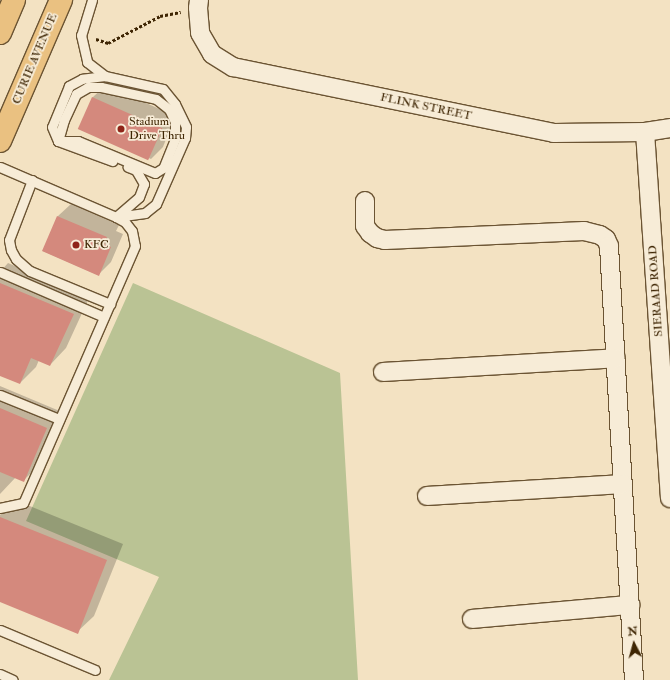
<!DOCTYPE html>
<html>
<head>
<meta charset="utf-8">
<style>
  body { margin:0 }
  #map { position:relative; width:670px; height:680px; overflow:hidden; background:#f3e2c2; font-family:"IM FELL Double Pica",serif }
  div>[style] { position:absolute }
  .green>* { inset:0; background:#bac394 }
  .shadow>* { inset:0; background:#0003 }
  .building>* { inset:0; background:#d4897d; transform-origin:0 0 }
  .path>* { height:2.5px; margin-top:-1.25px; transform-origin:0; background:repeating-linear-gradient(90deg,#3e2503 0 3px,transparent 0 5px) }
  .roads { filter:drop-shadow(1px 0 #6b5433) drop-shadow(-1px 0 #6b5433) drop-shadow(0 1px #6b5433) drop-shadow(0 -1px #6b5433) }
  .service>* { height:9px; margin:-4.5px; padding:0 4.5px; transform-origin:4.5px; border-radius:4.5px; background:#f7ecd7 }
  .minor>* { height:18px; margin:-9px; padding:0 9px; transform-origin:9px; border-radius:9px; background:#f7ecd7 }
  .primary>* { height:22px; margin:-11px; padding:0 11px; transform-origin:11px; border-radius:11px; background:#eac181 }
  .dots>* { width:11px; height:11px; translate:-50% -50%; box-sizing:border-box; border:2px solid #f7ecd7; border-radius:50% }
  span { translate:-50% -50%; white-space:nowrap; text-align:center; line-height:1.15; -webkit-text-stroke:3.5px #f7ecd7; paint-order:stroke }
  .street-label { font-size:12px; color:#3e2503 }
  .poi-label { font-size:12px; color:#3e2503 }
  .left { translate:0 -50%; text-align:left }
  .north { position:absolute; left:614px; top:624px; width:40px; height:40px; -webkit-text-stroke:3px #f7ecd7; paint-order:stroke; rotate:354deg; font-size:11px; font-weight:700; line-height:16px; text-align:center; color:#3e2503 }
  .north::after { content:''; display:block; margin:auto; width:14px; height:18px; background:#3e2503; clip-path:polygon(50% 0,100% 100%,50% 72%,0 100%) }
</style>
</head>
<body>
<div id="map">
  <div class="green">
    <div style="clip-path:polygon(133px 283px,340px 373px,358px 680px,109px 680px,159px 577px,26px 521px)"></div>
  </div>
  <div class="shadow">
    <div style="clip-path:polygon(106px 85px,175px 116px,163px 147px,151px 159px,79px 129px,93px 97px)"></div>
    <div style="clip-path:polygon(71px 204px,119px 225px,116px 231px,123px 234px,111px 262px,98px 275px,43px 251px,58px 216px)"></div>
    <div style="clip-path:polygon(8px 263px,89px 298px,66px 348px,50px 365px,39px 360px,36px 367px,20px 383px,0 375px,0 272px)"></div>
    <div style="clip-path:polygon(0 386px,62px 412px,40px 464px,24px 480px,16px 477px,0 494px)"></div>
    <div style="clip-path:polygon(15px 500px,123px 544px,94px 616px,77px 632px,0 601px,0 515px)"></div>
  </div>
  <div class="building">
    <div style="left:92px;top:97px;width:77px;height:35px;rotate:24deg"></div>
    <div style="clip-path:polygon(57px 216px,107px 237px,104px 244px,111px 247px,99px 276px,42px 251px)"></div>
    <div style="clip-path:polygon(0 283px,74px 314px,50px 366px,31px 358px,20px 384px,0 376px)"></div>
    <div style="clip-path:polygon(0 408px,47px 428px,24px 482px,0 472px)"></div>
    <div style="clip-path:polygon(0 517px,107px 560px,78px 634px,0 602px)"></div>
  </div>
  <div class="path">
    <div style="left:96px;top:39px;width:13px;rotate:18deg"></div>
    <div style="left:108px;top:43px;width:59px;rotate:-27.4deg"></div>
    <div style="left:160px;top:16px;width:21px;rotate:-11deg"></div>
  </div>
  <div class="roads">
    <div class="service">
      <div style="left:92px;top:0;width:37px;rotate:107deg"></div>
      <div style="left:81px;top:35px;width:28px;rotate:77deg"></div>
      <div style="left:87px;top:62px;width:23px;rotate:38deg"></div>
      <div style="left:105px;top:76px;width:59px;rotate:12.6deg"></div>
      <div style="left:163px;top:89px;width:19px;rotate:51deg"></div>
      <div style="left:175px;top:104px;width:25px;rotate:64deg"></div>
      <div style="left:186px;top:127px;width:11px;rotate:95deg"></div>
      <div style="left:185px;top:138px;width:72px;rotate:113.7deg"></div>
      <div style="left:156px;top:204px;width:14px;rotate:141deg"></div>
      <div style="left:145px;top:213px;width:29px;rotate:172deg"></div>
      <div style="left:105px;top:76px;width:23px;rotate:173deg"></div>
      <div style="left:82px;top:79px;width:15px;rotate:152deg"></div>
      <div style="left:69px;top:86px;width:44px;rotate:112.5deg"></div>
      <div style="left:52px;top:127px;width:15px;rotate:67deg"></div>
      <div style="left:58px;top:141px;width:58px;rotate:20.3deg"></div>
      <div style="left:88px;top:87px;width:13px"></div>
      <div style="left:101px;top:87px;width:56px;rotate:12.3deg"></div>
      <div style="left:156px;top:99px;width:16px;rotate:38deg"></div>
      <div style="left:169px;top:109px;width:14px;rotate:65deg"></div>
      <div style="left:175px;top:122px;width:17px;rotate:90deg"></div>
      <div style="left:175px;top:139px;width:31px;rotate:112deg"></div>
      <div style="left:163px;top:168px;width:9px;rotate:148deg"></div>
      <div style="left:155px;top:173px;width:83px;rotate:-157.4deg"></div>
      <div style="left:78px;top:141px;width:20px;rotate:180deg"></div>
      <div style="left:58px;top:141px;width:22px;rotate:-74deg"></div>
      <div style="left:64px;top:120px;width:29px;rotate:-65deg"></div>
      <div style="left:76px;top:94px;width:14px;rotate:-30deg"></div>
      <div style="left:0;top:167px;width:126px;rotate:23.3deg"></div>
      <div style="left:116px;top:217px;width:10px;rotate:29deg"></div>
      <div style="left:125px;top:222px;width:11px;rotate:52deg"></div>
      <div style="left:132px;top:231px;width:15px;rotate:79deg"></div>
      <div style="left:135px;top:246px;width:280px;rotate:113.5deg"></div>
      <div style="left:23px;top:503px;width:24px;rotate:168deg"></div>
      <div style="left:32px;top:180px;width:64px;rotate:111deg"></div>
      <div style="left:9px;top:240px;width:10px;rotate:79deg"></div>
      <div style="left:11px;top:250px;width:10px;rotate:61deg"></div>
      <div style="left:16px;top:259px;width:18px;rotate:41deg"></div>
      <div style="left:30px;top:271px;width:87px;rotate:22.4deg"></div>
      <div style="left:116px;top:217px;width:30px;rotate:-41deg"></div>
      <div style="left:139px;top:197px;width:14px;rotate:-69deg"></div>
      <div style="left:144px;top:184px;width:16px;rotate:-120deg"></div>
      <div style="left:136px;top:170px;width:9px;rotate:-159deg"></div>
      <div style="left:0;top:272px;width:113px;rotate:23.4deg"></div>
      <div style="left:0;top:395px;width:64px;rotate:22.1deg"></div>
      <div style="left:0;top:630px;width:103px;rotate:22.8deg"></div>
      <div style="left:0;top:674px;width:14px;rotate:25deg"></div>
    </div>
    <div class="minor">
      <div style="left:199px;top:0;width:8px;rotate:97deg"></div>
      <div style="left:198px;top:8px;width:25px;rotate:85deg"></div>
      <div style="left:200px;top:33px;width:24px;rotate:60deg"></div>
      <div style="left:212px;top:54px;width:25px;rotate:32deg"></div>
      <div style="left:233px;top:67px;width:328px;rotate:11.6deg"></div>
      <div style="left:554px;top:133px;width:91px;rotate:-0.6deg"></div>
      <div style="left:645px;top:132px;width:25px;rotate:-9deg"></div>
      <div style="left:645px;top:132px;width:367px;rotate:86.1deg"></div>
      <div style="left:365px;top:201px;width:25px;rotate:90deg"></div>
      <div style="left:365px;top:226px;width:9px;rotate:54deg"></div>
      <div style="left:370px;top:233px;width:9px;rotate:36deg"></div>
      <div style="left:377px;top:238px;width:8px;rotate:14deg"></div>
      <div style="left:385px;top:240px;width:199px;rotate:-2.6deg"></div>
      <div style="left:584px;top:231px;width:16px;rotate:14deg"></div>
      <div style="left:600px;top:235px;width:7px;rotate:34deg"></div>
      <div style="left:606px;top:239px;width:8px;rotate:67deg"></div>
      <div style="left:609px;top:246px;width:435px;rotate:86.7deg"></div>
      <div style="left:383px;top:372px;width:233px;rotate:-3.4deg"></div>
      <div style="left:427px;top:496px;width:196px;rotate:-3.5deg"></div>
      <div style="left:472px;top:619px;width:159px;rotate:-5.1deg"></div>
    </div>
    <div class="primary">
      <div style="left:0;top:33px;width:36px;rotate:-67deg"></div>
      <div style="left:0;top:141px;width:154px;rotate:-66.6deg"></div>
    </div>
  </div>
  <div class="dots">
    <div style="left:121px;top:129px;background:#8f2418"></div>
    <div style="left:76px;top:245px;background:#8f2418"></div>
  </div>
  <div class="street-label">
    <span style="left:35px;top:59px;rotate:-67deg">CURIE AVENUE</span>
    <span style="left:426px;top:107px;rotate:12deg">FLINK STREET</span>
    <span style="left:656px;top:291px;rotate:-94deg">SIERAAD ROAD</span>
  </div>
  <div class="poi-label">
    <span class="left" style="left:129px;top:129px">Stadium<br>Drive Thru</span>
    <span class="left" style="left:84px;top:245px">KFC</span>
  </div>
  <div class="north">N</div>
</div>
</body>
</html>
